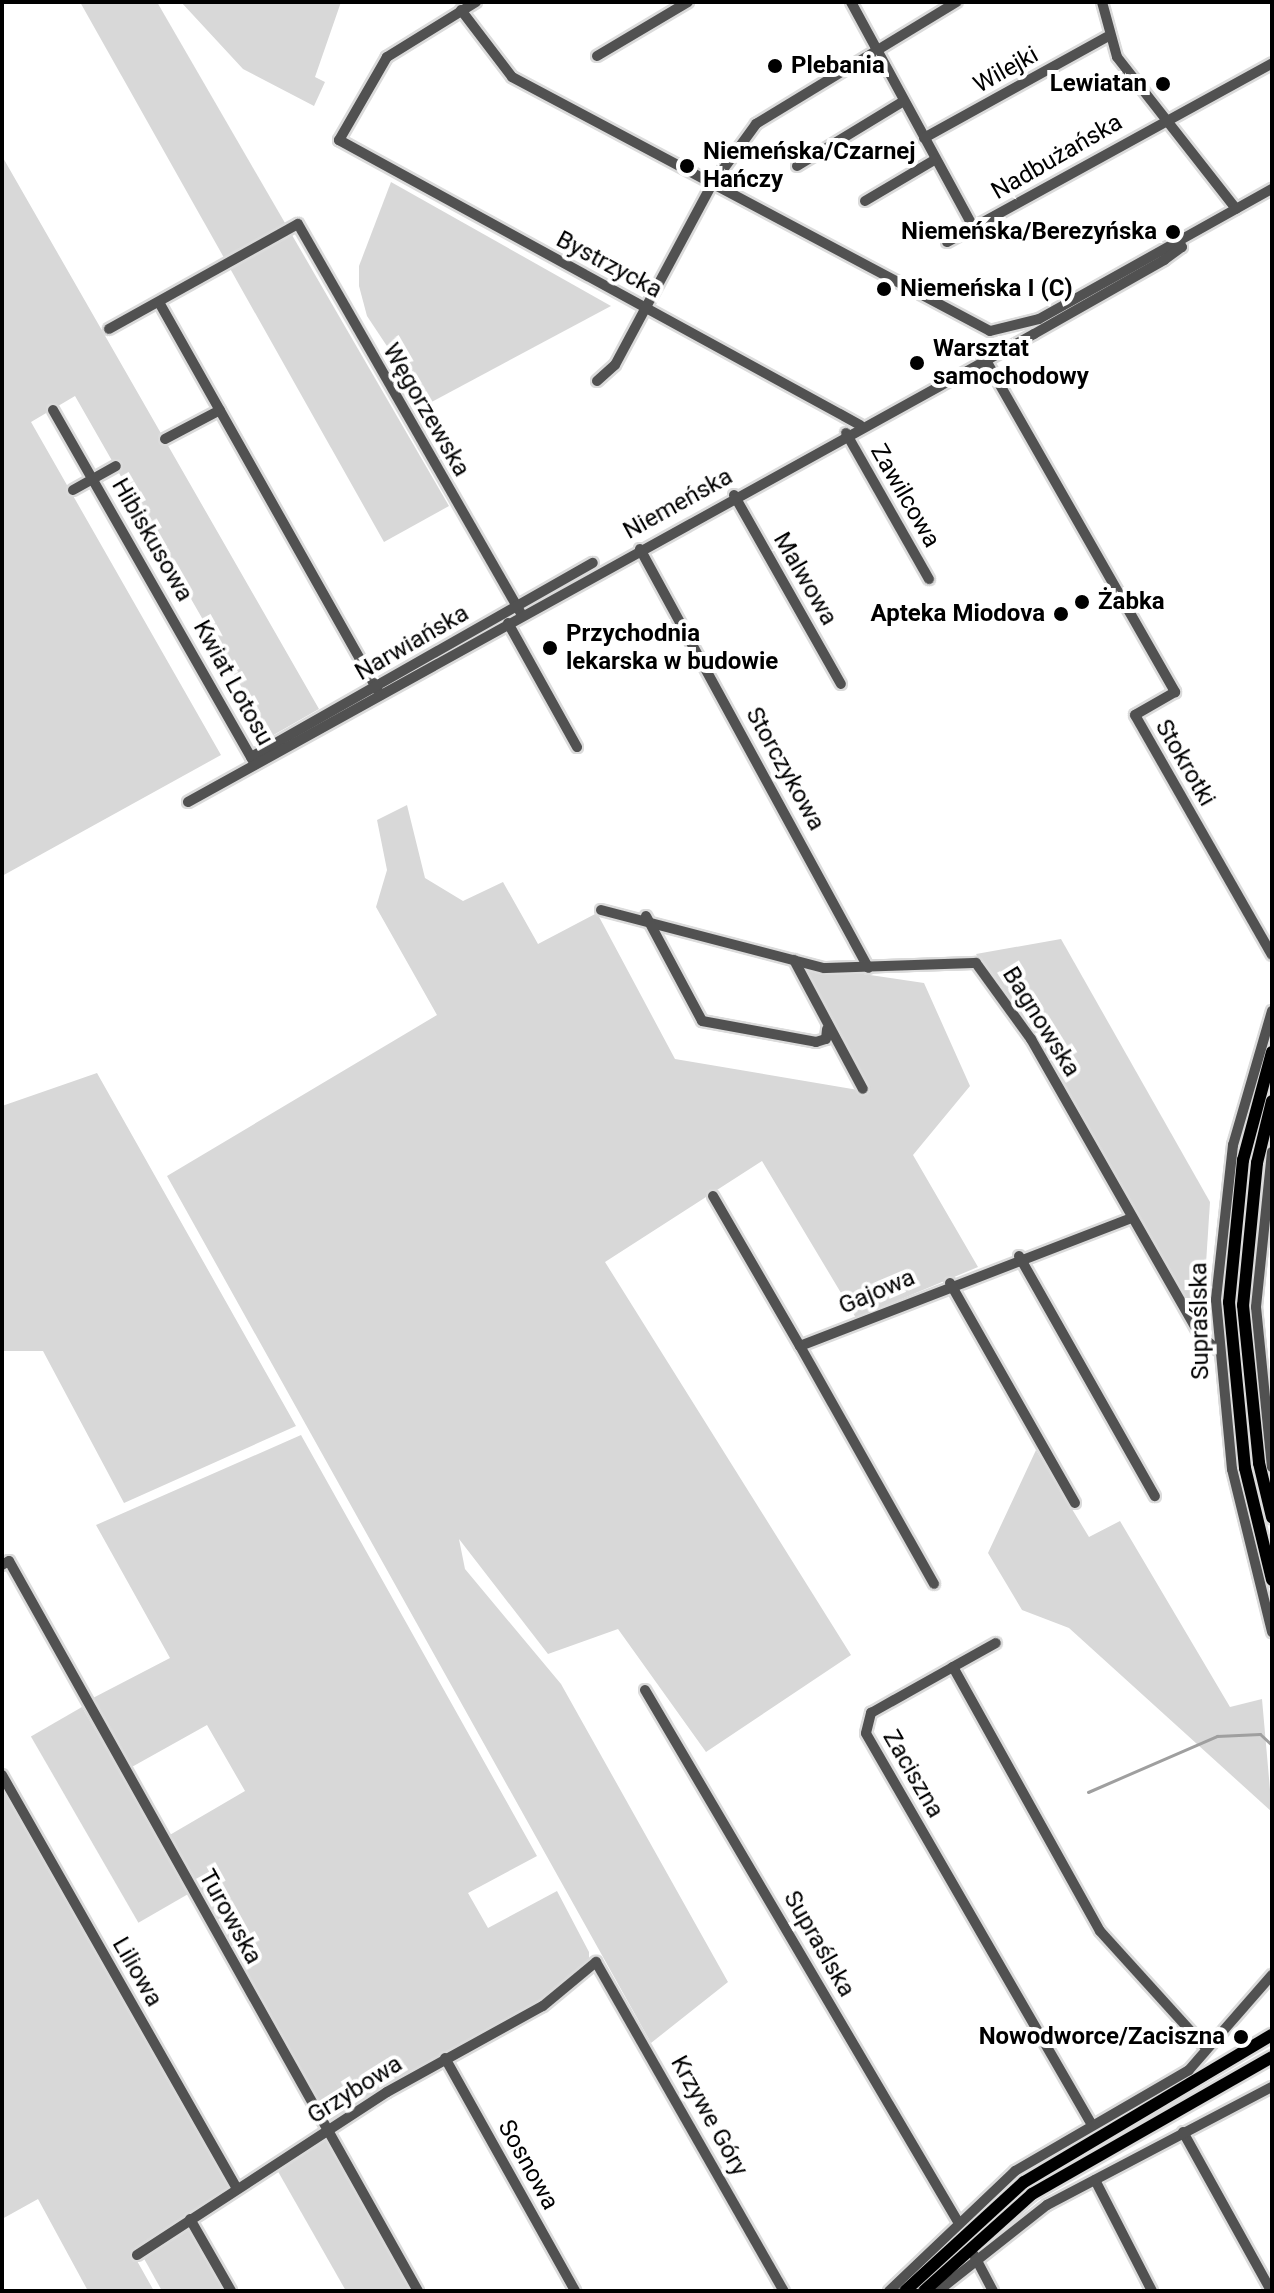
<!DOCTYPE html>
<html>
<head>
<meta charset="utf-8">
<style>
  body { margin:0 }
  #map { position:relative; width:1274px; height:2293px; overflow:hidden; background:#fff; font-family:Roboto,sans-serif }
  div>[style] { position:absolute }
  .green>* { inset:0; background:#d8d8d8; transform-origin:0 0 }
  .stream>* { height:3px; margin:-1.5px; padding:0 1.5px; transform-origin:1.5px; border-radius:1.5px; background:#9f9f9f }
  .roads { filter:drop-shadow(2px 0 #dbdbdb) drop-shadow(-2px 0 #dbdbdb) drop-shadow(0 2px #dbdbdb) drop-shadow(0 -2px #dbdbdb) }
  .minor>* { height:10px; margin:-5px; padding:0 5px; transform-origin:5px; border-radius:5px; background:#515151 }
  .major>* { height:12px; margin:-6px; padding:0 6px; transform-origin:6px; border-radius:6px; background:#000 }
  .dots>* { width:22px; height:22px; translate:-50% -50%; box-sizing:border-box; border:4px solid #fff; border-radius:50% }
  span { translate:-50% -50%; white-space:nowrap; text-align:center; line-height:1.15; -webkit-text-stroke:8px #fff; paint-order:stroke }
  .poi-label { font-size:24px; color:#000; font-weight:700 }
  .left { translate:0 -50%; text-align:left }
  .right { translate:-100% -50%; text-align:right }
  .street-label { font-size:24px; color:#000 }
  .frame { position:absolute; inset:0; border:4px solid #000; pointer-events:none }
</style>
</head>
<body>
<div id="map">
  <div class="green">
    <div style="clip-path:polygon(80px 2px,157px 2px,449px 506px,384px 542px)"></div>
    <div style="clip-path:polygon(181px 2px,341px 2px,315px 77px,325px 82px,314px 106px,243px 69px)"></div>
    <div style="clip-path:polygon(2px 156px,319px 709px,270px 737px,75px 396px,31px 422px,221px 755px,2px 876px)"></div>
    <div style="clip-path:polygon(391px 182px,611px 306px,426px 405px,367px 316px,359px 286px,359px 266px)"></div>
    <div style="clip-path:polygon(407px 805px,425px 878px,463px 901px,503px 882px,538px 944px,597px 913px,675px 1059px,870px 1092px,796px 964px,924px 983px,970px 1086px,913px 1155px,978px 1267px,856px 1318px,762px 1161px,605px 1262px,851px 1655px,706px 1752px,618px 1629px,548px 1654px,459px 1539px,465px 1569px,561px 1684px,728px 1982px,651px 2043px,167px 1176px,437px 1015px,376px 907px,387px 870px,377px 820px)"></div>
    <div style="clip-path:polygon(1061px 939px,1210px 1202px,1203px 1310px,1191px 1309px,976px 954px)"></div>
    <div style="clip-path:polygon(97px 1073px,296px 1426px,124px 1503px,43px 1351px,2px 1351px,2px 1106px)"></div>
    <div style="clip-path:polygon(301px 1435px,537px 1856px,468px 1893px,488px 1928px,557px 1891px,589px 1952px,589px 1962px,550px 1997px,329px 2123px,168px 1836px,245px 1791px,207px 1725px,130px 1768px,91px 1699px,170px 1658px,96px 1525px)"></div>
    <div style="clip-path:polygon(1036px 1450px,1089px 1537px,1120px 1521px,1230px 1707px,1262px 1699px,1272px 1812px,1069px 1628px,1022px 1610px,988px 1553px)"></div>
    <div style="left:82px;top:1707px;width:215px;height:59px;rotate:60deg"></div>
    <div style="clip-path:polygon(2px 1783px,230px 2187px,132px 2252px,154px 2291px,88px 2291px,38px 2199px,2px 2219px)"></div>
    <div style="clip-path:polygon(326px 2135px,414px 2291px,346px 2291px,276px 2168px)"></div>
    <div style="clip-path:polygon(188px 2225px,226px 2291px,162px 2291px,142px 2255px)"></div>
  </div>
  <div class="stream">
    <div style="left:1088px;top:1792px;width:141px;rotate:-23.5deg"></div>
    <div style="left:1217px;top:1736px;width:43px;rotate:-2.7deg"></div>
    <div style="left:1260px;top:1734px;width:16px;rotate:43deg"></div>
  </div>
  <div class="roads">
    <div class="minor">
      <div style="left:476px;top:2px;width:105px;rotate:148.3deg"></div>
      <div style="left:387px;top:57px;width:96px;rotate:120deg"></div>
      <div style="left:339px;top:140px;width:594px;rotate:28.68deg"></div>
      <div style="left:851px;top:2px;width:256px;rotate:61.5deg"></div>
      <div style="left:1102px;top:2px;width:57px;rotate:74.7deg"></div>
      <div style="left:1117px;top:57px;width:193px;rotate:51.9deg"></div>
      <div style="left:461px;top:10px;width:84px;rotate:52.7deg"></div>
      <div style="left:512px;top:77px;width:541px;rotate:27.99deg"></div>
      <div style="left:990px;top:331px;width:50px;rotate:-13.8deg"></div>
      <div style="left:1039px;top:319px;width:267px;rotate:-29.2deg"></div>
      <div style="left:597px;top:56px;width:106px;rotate:-30.7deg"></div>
      <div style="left:924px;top:138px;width:209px;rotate:-28.9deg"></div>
      <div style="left:797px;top:166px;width:125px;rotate:-31.3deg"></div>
      <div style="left:865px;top:201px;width:82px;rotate:-30.6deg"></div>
      <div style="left:947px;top:242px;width:371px;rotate:-28.8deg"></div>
      <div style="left:160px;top:304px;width:449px;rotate:60.6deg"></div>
      <div style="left:109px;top:329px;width:216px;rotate:-29.1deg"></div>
      <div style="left:298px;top:224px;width:451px;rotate:60.2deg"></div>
      <div style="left:984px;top:357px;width:386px;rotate:60.3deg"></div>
      <div style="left:1175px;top:692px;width:46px;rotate:150.1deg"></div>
      <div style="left:1135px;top:715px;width:276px;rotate:60.3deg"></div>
      <div style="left:597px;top:381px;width:24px;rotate:-42deg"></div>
      <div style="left:615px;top:365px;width:203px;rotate:-61.8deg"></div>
      <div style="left:711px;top:186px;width:77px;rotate:-54deg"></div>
      <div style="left:756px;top:124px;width:235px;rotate:-31.3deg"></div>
      <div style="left:53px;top:410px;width:408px;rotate:60.3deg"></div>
      <div style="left:846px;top:433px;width:168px;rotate:60.4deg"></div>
      <div style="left:165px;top:439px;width:62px;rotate:-27.8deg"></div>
      <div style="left:73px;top:490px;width:49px;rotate:-29.2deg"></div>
      <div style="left:734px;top:495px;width:217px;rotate:60.5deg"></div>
      <div style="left:640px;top:549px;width:477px;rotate:61.4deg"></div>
      <div style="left:508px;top:623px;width:142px;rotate:60.9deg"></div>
      <div style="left:251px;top:757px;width:393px;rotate:-29.6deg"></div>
      <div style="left:188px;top:802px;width:967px;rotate:-28.95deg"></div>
      <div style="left:1034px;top:334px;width:150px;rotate:-29.6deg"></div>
      <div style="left:1164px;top:260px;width:22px;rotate:-36deg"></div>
      <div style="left:1182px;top:247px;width:7px;rotate:-124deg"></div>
      <div style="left:601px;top:910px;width:230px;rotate:14.6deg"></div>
      <div style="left:824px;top:968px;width:152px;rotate:-1.9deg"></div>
      <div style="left:976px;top:963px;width:94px;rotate:54.1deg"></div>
      <div style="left:1031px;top:1039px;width:341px;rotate:60.3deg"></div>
      <div style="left:1200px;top:1335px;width:23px;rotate:40deg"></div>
      <div style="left:646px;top:916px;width:119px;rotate:61.9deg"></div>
      <div style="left:702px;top:1021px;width:116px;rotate:10.4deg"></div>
      <div style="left:816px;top:1042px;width:10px;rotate:-17deg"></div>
      <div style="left:826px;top:1039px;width:10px;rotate:-84deg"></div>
      <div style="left:794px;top:960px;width:146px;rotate:61.9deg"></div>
      <div style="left:1272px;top:1011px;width:140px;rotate:106.2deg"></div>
      <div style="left:1233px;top:1145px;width:156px;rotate:96.3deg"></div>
      <div style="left:1216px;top:1300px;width:170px;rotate:84.6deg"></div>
      <div style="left:1232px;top:1469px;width:168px;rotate:76.2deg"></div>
      <div style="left:1272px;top:1152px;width:156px;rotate:95.9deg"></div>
      <div style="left:1256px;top:1307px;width:161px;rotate:84.3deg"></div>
      <div style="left:713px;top:1196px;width:173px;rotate:59.9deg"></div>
      <div style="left:800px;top:1346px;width:355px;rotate:-21.1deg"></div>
      <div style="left:1019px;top:1256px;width:276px;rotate:60.5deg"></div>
      <div style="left:950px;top:1283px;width:253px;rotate:60.4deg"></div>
      <div style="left:800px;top:1346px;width:273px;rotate:60.6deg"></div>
      <div style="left:2px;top:1565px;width:8px;rotate:-30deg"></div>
      <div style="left:9px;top:1561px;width:837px;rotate:60.74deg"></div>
      <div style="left:953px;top:1667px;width:49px;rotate:-29.2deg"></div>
      <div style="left:645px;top:1690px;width:615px;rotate:59.52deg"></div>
      <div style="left:2px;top:1775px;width:475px;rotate:60.4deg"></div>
      <div style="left:445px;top:2058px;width:267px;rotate:60.8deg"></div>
      <div style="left:1092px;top:2125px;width:452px;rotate:-120deg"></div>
      <div style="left:866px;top:1733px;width:21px;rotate:-76deg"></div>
      <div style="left:871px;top:1713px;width:94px;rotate:-29.3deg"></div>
      <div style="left:953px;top:1667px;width:302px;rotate:60.9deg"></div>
      <div style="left:1100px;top:1931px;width:156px;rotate:47.8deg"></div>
      <div style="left:1183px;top:2132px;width:182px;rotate:61deg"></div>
      <div style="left:1095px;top:2180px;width:125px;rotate:62.8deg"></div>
      <div style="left:190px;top:2219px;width:83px;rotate:60.3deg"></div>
      <div style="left:137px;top:2255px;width:298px;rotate:-33.1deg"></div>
      <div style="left:387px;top:2092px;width:178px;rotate:-28.9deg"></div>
      <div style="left:543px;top:2006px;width:69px;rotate:-39.7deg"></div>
      <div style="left:596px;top:1962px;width:379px;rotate:60.3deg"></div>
      <div style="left:974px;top:2255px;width:41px;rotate:62.2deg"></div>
      <div style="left:889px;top:2291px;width:174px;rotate:-43.6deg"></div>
      <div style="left:1015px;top:2171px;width:201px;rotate:-30.1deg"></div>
      <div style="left:1189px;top:2070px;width:126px;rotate:-48.9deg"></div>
      <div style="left:938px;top:2291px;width:139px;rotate:-38.3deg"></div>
      <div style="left:1047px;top:2205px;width:254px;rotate:-27.7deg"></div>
    </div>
    <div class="major">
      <div style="left:1272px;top:1052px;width:112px;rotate:105deg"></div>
      <div style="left:1243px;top:1160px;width:143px;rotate:95.6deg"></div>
      <div style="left:1229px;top:1302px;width:167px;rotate:84.5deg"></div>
      <div style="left:1245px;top:1468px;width:115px;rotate:76.4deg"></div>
      <div style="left:1272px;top:1101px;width:64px;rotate:103.6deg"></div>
      <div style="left:1257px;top:1163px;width:143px;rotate:95.6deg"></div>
      <div style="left:1243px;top:1305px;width:159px;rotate:84.2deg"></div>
      <div style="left:1259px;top:1463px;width:56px;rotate:76.5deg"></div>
      <div style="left:905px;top:2291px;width:161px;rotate:-42.5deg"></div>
      <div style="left:1024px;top:2182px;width:288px;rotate:-30.7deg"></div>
      <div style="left:924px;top:2291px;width:145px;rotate:-41.9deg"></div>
      <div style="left:1032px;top:2194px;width:276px;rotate:-29.7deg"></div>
    </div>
  </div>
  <div class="dots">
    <div style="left:775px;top:66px;background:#000"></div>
    <div style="left:1163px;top:84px;background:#000"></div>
    <div style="left:687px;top:166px;background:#000"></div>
    <div style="left:1173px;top:232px;background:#000"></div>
    <div style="left:884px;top:289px;background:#000"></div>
    <div style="left:917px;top:363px;background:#000"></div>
    <div style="left:1082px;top:602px;background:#000"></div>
    <div style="left:1061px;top:614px;background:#000"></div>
    <div style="left:550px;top:648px;background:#000"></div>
    <div style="left:1241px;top:2037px;background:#000"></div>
  </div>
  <div class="poi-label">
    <span class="left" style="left:791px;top:66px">Plebania</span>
    <span class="right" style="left:1147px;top:84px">Lewiatan</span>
    <span class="left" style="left:703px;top:166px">Niemeńska/Czarnej<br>Hańczy</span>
    <span class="right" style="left:1157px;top:232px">Niemeńska/Berezyńska</span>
    <span class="left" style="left:900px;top:289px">Niemeńska I (C)</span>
    <span class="left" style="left:933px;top:363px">Warsztat<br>samochodowy</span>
    <span class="left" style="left:1098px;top:602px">Żabka</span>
    <span class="right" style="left:1045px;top:614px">Apteka Miodova</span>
    <span class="left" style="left:566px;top:648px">Przychodnia<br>lekarska w budowie</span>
    <span class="right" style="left:1225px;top:2037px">Nowodworce/Zaciszna</span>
  </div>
  <div class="street-label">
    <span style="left:1006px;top:70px;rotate:-29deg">Wilejki</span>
    <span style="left:1057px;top:157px;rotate:-30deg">Nadbużańska</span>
    <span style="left:609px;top:265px;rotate:28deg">Bystrzycka</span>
    <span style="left:426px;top:410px;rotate:60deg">Węgorzewska</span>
    <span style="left:905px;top:496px;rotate:60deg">Zawilcowa</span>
    <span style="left:678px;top:504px;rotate:-29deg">Niemeńska</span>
    <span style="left:152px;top:540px;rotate:60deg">Hibiskusowa</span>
    <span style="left:805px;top:579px;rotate:60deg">Malwowa</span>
    <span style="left:412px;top:643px;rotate:-30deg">Narwiańska</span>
    <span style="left:233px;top:683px;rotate:61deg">Kwiat Lotosu</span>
    <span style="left:1185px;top:763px;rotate:60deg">Stokrotki</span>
    <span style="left:785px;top:769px;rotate:61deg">Storczykowa</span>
    <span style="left:1041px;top:1022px;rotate:58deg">Bagnowska</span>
    <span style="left:877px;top:1292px;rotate:-23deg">Gajowa</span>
    <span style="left:1200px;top:1321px;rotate:-91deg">Supraślska</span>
    <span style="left:913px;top:1774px;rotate:60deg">Zaciszna</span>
    <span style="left:230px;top:1917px;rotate:61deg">Turowska</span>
    <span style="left:819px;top:1944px;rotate:60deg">Supraślska</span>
    <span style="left:137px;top:1972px;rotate:60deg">Liliowa</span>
    <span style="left:355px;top:2090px;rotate:-32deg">Grzybowa</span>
    <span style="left:709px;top:2116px;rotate:61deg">Krzywe Góry</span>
    <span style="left:528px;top:2165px;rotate:61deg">Sosnowa</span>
  </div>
  <div class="frame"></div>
</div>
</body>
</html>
